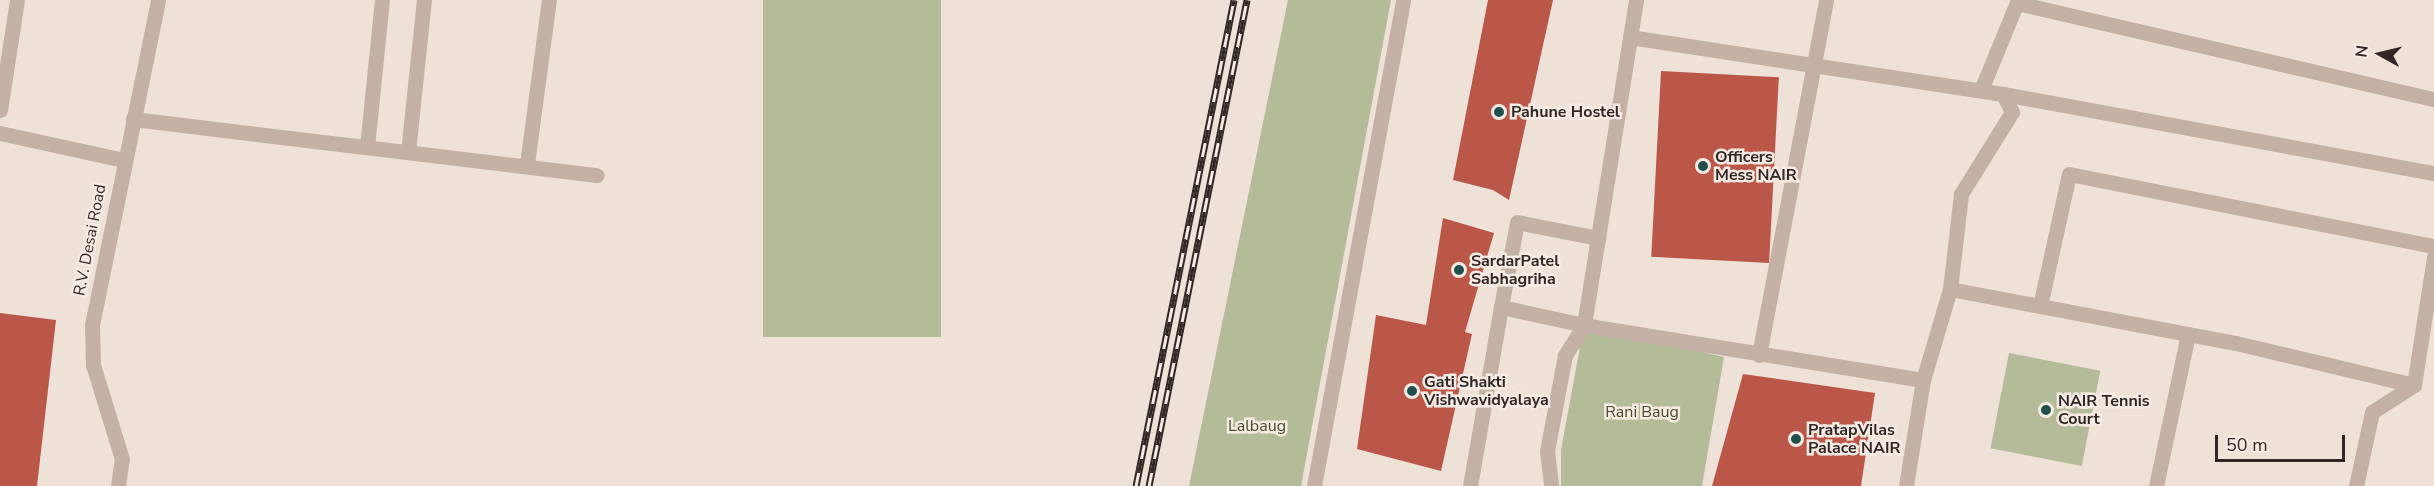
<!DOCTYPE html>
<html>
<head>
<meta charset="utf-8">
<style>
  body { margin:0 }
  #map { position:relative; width:2434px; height:486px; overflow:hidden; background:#eee1d8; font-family:"Nunito Sans",sans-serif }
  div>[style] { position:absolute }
  .green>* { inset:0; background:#b4bb99; transform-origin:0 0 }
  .building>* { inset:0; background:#bb5749; transform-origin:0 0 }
  .minor>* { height:15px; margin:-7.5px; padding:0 7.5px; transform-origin:7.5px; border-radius:7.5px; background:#c5b0a5 }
  .rail>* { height:7px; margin-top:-3.5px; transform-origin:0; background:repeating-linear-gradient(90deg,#f6ebe3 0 14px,#312826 0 28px); box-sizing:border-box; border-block:2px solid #312826 }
  .dots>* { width:16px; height:16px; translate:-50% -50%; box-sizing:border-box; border:3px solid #f6ebe3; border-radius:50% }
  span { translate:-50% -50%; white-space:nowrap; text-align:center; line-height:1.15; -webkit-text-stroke:5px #f6ebe3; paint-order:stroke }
  .poi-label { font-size:16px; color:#312826; font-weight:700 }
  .left { translate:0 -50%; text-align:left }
  .street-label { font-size:16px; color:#312826 }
  .park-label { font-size:16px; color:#454d2c }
  .north { position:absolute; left:2350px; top:24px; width:60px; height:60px; -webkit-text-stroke:4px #f6ebe3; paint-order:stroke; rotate:278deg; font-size:16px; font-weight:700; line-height:24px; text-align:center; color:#312826 }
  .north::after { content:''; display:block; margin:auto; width:21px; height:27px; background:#312826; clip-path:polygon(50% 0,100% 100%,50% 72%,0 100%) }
  .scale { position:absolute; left:2215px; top:435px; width:130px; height:27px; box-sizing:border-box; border:3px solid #312826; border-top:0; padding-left:8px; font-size:18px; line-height:21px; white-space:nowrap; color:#312826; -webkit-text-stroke:4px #f6ebe3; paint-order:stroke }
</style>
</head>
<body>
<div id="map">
  <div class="green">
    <div style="left:763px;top:0;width:178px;height:337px"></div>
    <div style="clip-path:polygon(1288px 0,1391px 0,1301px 486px,1189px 486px)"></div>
    <div style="clip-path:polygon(1584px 325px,1724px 357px,1702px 486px,1561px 486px,1561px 450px)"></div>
    <div style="left:2009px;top:353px;width:93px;height:97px;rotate:11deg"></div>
  </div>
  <div class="building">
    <div style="clip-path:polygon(1488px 0,1553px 0,1509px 200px,1493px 190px,1453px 180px)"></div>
    <div style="left:1661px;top:71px;width:118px;height:186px;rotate:3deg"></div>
    <div style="clip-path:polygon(1443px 218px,1494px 233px,1465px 332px,1472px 334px,1441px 471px,1357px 449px,1376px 315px,1426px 325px)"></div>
    <div style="clip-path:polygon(0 313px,56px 320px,37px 486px,0 486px)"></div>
    <div style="clip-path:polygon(1743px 374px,1875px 393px,1861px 486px,1712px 486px)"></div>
  </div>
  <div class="minor">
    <div style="left:2017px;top:3px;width:428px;rotate:13deg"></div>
    <div style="left:1630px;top:37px;width:377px;rotate:8.7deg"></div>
    <div style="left:2003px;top:94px;width:20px;rotate:63deg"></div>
    <div style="left:2012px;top:112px;width:97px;rotate:121.9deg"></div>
    <div style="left:1961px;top:194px;width:96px;rotate:96.6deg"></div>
    <div style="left:1950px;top:289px;width:95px;rotate:106.5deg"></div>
    <div style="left:1923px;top:380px;width:343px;rotate:-170.8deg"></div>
    <div style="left:1584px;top:325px;width:329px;rotate:-80.9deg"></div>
    <div style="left:1981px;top:90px;width:97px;rotate:-67.7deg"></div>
    <div style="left:2003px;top:94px;width:438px;rotate:10.4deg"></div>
    <div style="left:0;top:110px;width:111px;rotate:-81.2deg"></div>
    <div style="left:133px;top:119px;width:467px;rotate:6.9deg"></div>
    <div style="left:0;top:133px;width:127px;rotate:12.3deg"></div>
    <div style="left:367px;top:147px;width:148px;rotate:-84.2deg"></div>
    <div style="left:408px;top:152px;width:153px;rotate:-84deg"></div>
    <div style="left:527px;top:164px;width:165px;rotate:-82.4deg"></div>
    <div style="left:1950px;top:289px;width:291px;rotate:10.7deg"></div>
    <div style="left:2236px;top:343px;width:183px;rotate:13.3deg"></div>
    <div style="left:2414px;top:385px;width:130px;rotate:-81.1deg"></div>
    <div style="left:2040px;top:306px;width:135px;rotate:-77.6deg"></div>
    <div style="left:2069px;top:174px;width:372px;rotate:11.2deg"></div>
    <div style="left:1501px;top:307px;width:86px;rotate:-79.3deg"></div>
    <div style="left:1517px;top:222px;width:83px;rotate:11.2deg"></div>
    <div style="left:1759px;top:355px;width:361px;rotate:-79.3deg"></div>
    <div style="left:118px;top:486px;width:27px;rotate:-82deg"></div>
    <div style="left:122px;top:459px;width:98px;rotate:-107.1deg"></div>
    <div style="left:93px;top:365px;width:40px;rotate:-91.4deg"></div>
    <div style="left:92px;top:325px;width:332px;rotate:-78.5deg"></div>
    <div style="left:1314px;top:486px;width:494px;rotate:-79.6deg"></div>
    <div style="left:1470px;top:486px;width:182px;rotate:-80.2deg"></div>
    <div style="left:1501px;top:307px;width:85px;rotate:12.2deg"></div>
    <div style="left:1584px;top:325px;width:36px;rotate:122deg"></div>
    <div style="left:1565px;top:355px;width:98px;rotate:100.6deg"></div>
    <div style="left:1547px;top:451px;width:35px;rotate:83deg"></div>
    <div style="left:1906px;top:486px;width:107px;rotate:-80.9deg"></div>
    <div style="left:2156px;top:486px;width:155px;rotate:-78.1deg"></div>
    <div style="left:2356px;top:486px;width:76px;rotate:-77.8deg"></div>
    <div style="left:2372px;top:412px;width:50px;rotate:-32.7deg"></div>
  </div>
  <div class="rail">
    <div style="left:1136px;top:486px;width:496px;rotate:-78.6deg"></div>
    <div style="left:1149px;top:486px;width:496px;rotate:-78.6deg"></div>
  </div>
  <div class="dots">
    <div style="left:1499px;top:112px;background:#1f4f4c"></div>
    <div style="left:1703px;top:166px;background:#1f4f4c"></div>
    <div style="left:1459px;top:270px;background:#1f4f4c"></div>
    <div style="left:1412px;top:391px;background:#1f4f4c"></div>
    <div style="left:2046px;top:410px;background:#1f4f4c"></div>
    <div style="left:1796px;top:439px;background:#1f4f4c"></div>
  </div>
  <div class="poi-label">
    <span class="left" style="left:1511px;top:112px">Pahune Hostel</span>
    <span class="left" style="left:1715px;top:166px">Officers<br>Mess NAIR</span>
    <span class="left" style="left:1471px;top:270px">SardarPatel<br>Sabhagriha</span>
    <span class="left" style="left:1424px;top:391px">Gati Shakti<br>Vishwavidyalaya</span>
    <span class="left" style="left:2058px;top:410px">NAIR Tennis<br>Court</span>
    <span class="left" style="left:1808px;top:439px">PratapVilas<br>Palace NAIR</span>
  </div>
  <div class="street-label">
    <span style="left:90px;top:240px;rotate:-79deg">R.V. Desai Road</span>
  </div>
  <div class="park-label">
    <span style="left:1642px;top:412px">Rani Baug</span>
    <span style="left:1257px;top:426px">Lalbaug</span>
  </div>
  <div class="north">N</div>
  <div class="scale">50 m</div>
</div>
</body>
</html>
